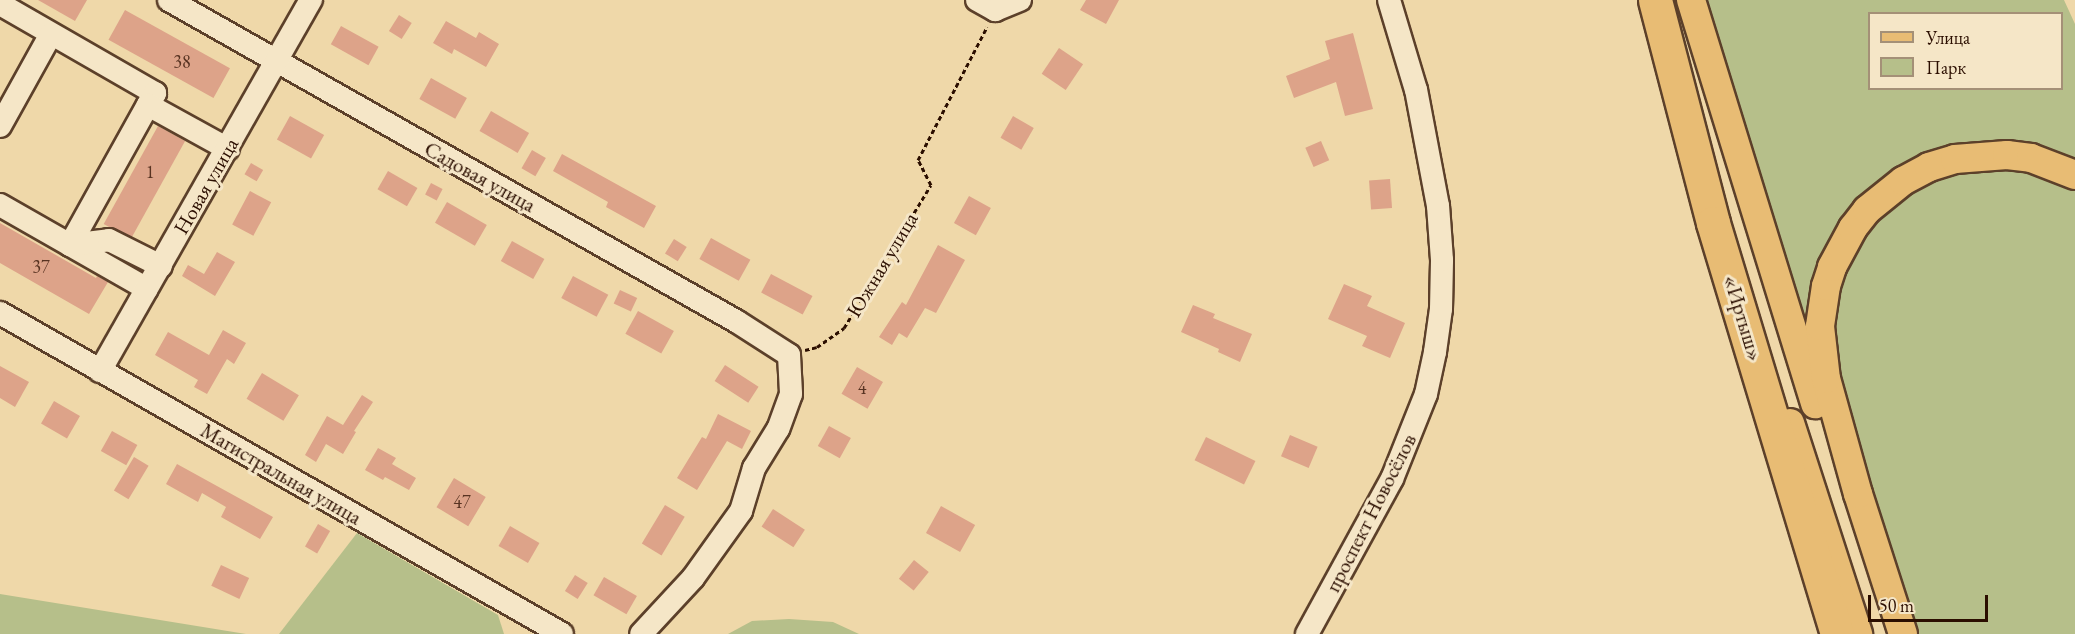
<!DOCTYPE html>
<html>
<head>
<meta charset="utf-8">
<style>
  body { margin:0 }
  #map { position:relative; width:2075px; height:634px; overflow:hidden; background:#efd8a9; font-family:"EB Garamond",serif }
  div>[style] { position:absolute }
  .green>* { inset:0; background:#b6bf8a }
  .building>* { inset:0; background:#dda389; transform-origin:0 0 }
  .path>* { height:3px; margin-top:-1.5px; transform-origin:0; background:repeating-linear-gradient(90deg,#2b0e00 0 4.5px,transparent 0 7.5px) }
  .roads { filter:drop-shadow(2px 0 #5c402a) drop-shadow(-2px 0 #5c402a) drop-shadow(0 2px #5c402a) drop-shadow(0 -2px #5c402a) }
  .minor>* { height:22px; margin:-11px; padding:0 11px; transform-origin:11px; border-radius:11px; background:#f5e6c7 }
  .major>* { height:28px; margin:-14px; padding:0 14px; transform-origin:14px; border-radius:14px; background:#e8bc74 }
  .highway>* { height:33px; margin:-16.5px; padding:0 16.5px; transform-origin:16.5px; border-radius:16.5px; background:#e8bc74 }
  span { translate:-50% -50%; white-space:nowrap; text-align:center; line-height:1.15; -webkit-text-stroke:6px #f5e6c7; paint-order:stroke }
  .number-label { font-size:18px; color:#583322 }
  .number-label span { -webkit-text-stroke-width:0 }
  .street-label { font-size:21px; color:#2b0e00 }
  .legend { position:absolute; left:1868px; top:12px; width:195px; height:78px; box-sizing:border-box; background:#f5e6c7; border:2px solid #a49077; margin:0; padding:8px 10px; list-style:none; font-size:18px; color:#2b0e00 }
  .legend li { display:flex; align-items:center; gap:12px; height:30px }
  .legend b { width:30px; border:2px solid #a49077 }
  .scale { position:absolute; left:1868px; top:595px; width:120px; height:27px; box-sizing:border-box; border:3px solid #2b0e00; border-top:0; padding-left:8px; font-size:18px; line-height:21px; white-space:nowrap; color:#2b0e00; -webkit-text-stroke:4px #f5e6c7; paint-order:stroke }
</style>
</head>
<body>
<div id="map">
  <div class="green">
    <div style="clip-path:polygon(evenodd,1705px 0,2064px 0,2075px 24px,2075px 164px,2049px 153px,1876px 185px,1806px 332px,1705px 0,1870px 14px,2062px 14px,2062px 88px,1870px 88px,1870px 14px)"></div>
    <div style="clip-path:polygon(2011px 164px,2075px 186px,2075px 634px,1912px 634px,1830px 349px,1837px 284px,1862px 234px,1886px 208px,1914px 186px,1959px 168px)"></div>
    <div style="clip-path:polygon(357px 533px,498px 615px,504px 634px,279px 634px)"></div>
    <div style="clip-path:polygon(0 594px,246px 634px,0 634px)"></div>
    <div style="clip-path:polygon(789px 619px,833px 622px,859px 634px,728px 634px,752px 621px)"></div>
  </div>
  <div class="building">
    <div style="clip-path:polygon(38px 0,87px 0,75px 21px)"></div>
    <div style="clip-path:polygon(1086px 0,1119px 0,1106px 24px,1080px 10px)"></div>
    <div style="left:125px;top:10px;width:120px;height:34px;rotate:29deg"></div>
    <div style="left:399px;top:15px;width:15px;height:19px;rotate:32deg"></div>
    <div style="clip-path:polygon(446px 21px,476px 38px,479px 32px,499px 44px,486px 67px,454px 49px,452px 54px,433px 43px)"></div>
    <div style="left:341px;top:26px;width:43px;height:21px;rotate:29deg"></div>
    <div style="clip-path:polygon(1353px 33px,1373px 109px,1345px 116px,1336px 82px,1294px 98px,1286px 76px,1330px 59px,1325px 41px)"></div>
    <div style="left:1059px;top:48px;width:29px;height:31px;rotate:34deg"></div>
    <div style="left:431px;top:78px;width:41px;height:24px;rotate:29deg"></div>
    <div style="left:491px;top:111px;width:44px;height:23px;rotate:30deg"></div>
    <div style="left:290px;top:116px;width:39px;height:27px;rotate:29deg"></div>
    <div style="left:1013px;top:116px;width:24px;height:25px;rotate:30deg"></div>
    <div style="left:158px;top:126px;width:31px;height:112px;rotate:29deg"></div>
    <div style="left:1321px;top:141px;width:21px;height:17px;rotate:67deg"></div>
    <div style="left:532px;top:150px;width:16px;height:21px;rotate:30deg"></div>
    <div style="clip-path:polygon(562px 154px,656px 206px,644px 228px,606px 207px,608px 202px,553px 171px)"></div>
    <div style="left:251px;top:163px;width:14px;height:13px;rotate:30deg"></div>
    <div style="left:388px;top:171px;width:34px;height:21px;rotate:30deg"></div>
    <div style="left:1390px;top:179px;width:29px;height:21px;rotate:86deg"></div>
    <div style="left:431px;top:183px;width:13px;height:13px;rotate:27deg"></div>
    <div style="left:250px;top:191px;width:24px;height:38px;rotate:28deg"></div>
    <div style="left:969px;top:196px;width:25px;height:31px;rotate:29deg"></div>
    <div style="left:447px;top:202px;width:46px;height:24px;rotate:30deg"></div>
    <div style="clip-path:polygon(0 223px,96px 278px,97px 276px,108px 282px,89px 314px,0 263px)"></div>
    <div style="left:711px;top:238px;width:45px;height:24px;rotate:29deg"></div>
    <div style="left:674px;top:239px;width:15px;height:17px;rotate:32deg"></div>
    <div style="left:512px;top:241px;width:37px;height:23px;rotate:29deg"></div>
    <div style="clip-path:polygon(938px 245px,965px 260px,936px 313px,925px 308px,907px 338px,899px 333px,892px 345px,879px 337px,902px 302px,906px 305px)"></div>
    <div style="clip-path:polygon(217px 252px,235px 262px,215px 296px,182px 276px,188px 265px,204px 274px)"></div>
    <div style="left:771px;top:274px;width:47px;height:21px;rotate:28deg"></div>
    <div style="left:573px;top:276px;width:40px;height:25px;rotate:28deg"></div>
    <div style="clip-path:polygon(1344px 284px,1372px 296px,1367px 306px,1405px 323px,1390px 358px,1362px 346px,1367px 336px,1328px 319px)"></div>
    <div style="left:620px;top:290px;width:19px;height:15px;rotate:25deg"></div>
    <div style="clip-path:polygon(1193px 305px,1215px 314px,1213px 318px,1252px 334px,1240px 362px,1218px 352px,1219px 349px,1181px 332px)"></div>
    <div style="left:638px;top:311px;width:41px;height:26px;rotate:29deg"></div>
    <div style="clip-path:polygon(223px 330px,246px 343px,234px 364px,227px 359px,207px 394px,194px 387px,198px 380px,155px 355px,168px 332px,209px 355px)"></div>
    <div style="left:725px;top:365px;width:40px;height:19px;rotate:33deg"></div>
    <div style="clip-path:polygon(0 366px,29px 382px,15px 407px,0 398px)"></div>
    <div style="left:857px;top:367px;width:30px;height:31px;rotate:30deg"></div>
    <div style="left:262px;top:373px;width:43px;height:30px;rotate:31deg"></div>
    <div style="clip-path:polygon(362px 395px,373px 402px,354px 431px,356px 432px,343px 454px,326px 444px,316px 462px,305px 455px,327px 416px,343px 425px)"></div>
    <div style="left:54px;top:401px;width:30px;height:26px;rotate:30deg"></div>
    <div style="clip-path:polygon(718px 414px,751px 431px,742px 449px,727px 441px,697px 490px,677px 478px,702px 437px,706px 439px)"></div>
    <div style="left:829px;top:426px;width:25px;height:23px;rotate:29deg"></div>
    <div style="left:112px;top:431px;width:29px;height:23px;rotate:29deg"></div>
    <div style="left:1290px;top:435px;width:30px;height:23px;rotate:23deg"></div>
    <div style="left:1206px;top:437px;width:55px;height:26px;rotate:26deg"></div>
    <div style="clip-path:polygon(378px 448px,396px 458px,392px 464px,416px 478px,409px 490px,385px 477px,383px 480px,365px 470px)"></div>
    <div style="left:134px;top:457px;width:17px;height:39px;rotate:31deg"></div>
    <div style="clip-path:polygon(177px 464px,273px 517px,260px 539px,221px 517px,226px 507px,202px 493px,198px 502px,166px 484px)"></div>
    <div style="left:454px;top:478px;width:37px;height:34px;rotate:31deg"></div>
    <div style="left:665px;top:505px;width:23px;height:45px;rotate:31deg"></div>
    <div style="left:941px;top:506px;width:39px;height:31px;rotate:29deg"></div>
    <div style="left:773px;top:509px;width:38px;height:21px;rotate:33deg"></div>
    <div style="left:318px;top:524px;width:14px;height:26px;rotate:30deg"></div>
    <div style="left:510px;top:526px;width:34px;height:23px;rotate:30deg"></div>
    <div style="left:914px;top:560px;width:19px;height:24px;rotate:39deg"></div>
    <div style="left:221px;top:565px;width:31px;height:23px;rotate:25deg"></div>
    <div style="left:575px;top:575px;width:15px;height:19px;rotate:32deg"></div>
    <div style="left:604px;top:577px;width:38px;height:21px;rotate:30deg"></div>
  </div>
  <div class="path">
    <div style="left:805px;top:350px;width:12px;rotate:-14deg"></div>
    <div style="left:817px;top:347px;width:33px;rotate:-35deg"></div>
    <div style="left:844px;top:328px;width:167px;rotate:-58.7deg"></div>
    <div style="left:931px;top:185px;width:28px;rotate:-117deg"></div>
    <div style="left:918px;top:160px;width:150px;rotate:-62.6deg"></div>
  </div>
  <div class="roads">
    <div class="minor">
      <div style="left:169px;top:0;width:652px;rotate:29.52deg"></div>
      <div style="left:736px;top:321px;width:63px;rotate:32.7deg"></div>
      <div style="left:789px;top:355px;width:39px;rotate:87deg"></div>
      <div style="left:791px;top:394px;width:37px;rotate:110deg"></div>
      <div style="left:778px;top:429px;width:46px;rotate:121.6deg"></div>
      <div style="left:754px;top:468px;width:45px;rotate:106.8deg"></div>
      <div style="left:741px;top:511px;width:82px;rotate:125.6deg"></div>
      <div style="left:693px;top:578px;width:76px;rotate:132.9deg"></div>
      <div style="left:977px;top:0;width:21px;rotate:29deg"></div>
      <div style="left:995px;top:10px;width:27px;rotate:-22deg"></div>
      <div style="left:0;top:4px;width:179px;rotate:29.9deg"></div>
      <div style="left:155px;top:93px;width:14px;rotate:120deg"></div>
      <div style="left:148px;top:105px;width:91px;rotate:28.8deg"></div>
      <div style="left:0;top:126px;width:105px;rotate:-61deg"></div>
      <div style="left:0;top:205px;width:169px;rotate:29.7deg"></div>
      <div style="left:70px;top:245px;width:160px;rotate:-60.9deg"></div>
      <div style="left:70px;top:245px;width:39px;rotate:-7deg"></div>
      <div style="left:109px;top:240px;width:58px;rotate:26.6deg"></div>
      <div style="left:0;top:313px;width:647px;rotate:29.73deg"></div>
      <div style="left:100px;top:371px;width:427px;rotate:-60.4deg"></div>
      <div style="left:1307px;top:634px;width:177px;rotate:-61.3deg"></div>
      <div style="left:1392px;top:479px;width:92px;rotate:-68.2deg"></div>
      <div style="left:1426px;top:394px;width:43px;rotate:-77.9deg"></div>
      <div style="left:1435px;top:352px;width:43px;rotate:-82.1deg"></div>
      <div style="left:1441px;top:309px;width:49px;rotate:-88.8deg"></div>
      <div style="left:1442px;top:260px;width:54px;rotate:-94.2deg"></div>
      <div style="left:1438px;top:206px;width:118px;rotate:-100.7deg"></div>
      <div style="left:1416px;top:90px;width:94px;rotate:-106.7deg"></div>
    </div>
    <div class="major">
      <div style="left:1691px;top:0;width:423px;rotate:72.9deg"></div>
      <div style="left:1790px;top:423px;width:222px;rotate:72.1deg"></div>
      <div style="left:1903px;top:634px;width:147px;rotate:-107.8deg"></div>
      <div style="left:1858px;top:494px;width:119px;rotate:-105.5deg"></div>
      <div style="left:1826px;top:379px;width:53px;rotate:-96.5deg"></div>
      <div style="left:1820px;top:326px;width:40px;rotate:-81.5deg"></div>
      <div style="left:1826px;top:286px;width:20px;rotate:-72deg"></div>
      <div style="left:1832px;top:267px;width:44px;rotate:-61.7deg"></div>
      <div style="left:1853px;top:228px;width:23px;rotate:-52deg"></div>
      <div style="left:1867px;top:210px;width:46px;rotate:-38.9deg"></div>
      <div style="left:1903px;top:181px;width:30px;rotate:-28deg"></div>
      <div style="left:1929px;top:167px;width:27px;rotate:-17deg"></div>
      <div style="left:1955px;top:159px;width:52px;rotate:-4.4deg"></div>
      <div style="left:2007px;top:155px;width:24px;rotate:7deg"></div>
      <div style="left:2031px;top:158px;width:47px;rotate:21.1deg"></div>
    </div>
    <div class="highway">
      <div style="left:1655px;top:0;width:230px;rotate:75.4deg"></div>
      <div style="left:1713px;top:223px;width:429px;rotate:73.2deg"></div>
    </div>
  </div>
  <div class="number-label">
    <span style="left:182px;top:62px">38</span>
    <span style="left:150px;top:172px">1</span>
    <span style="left:41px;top:267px">37</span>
    <span style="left:862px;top:388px">4</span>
    <span style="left:462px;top:502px">47</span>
  </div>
  <div class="street-label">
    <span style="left:480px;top:177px;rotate:29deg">Садовая улица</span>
    <span style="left:206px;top:186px;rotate:-60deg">Новая улица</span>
    <span style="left:882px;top:265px;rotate:-59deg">Южная улица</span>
    <span style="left:1743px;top:318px;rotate:73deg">«Иртыш»</span>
    <span style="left:281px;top:474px;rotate:30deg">Магистральная улица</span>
    <span style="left:1371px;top:513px;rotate:-63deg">проспект Новосёлов</span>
  </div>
  <ul class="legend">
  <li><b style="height:8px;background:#e8bc74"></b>Улица</li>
  <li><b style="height:16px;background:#b6bf8a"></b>Парк</li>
  </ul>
  <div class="scale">50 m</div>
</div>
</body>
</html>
